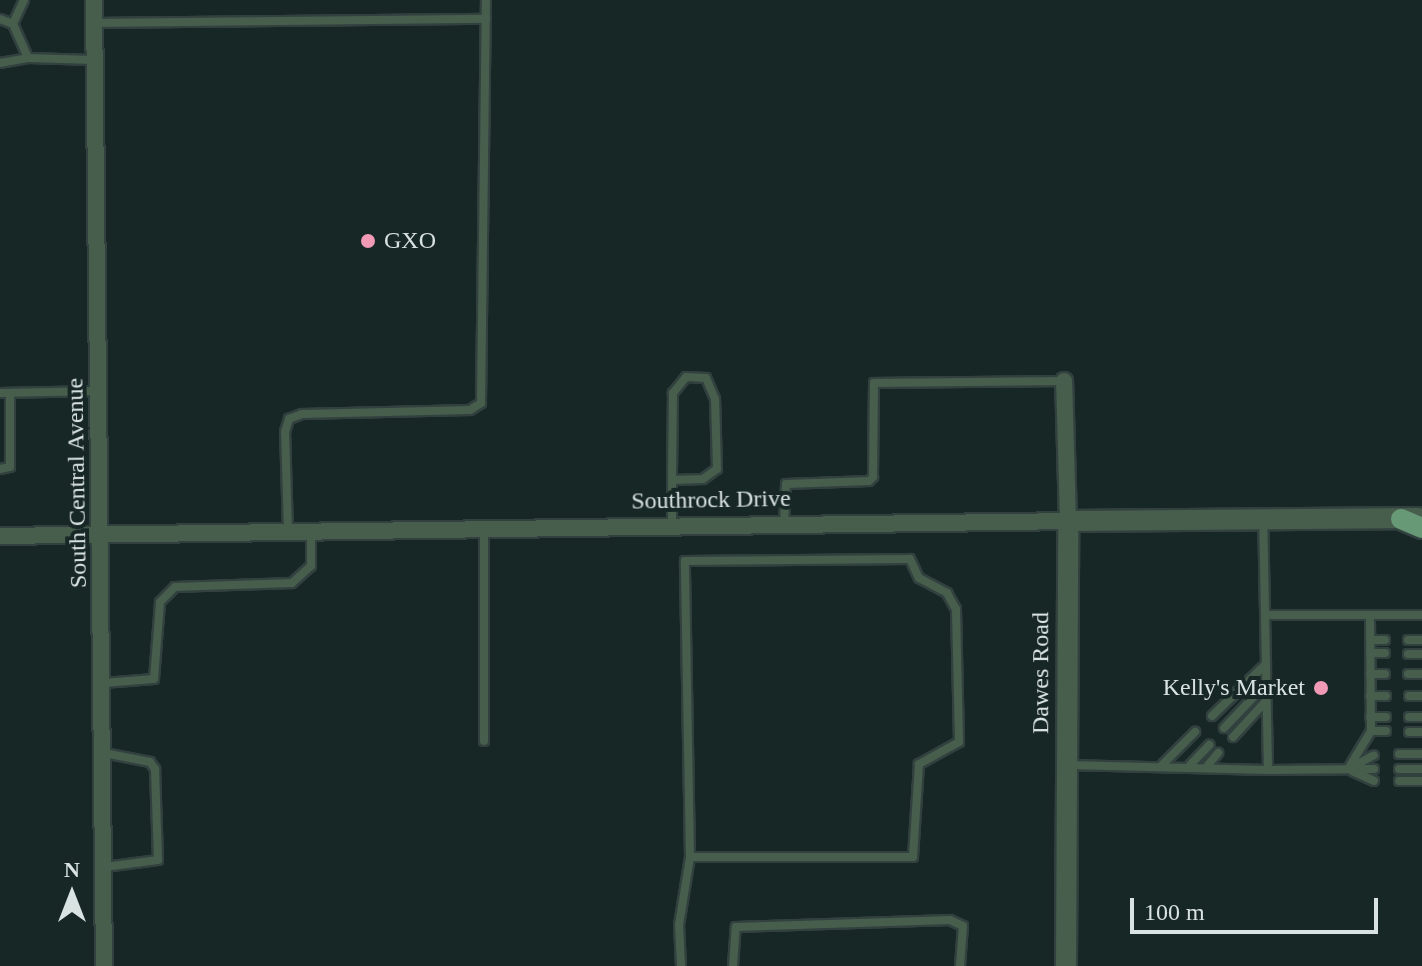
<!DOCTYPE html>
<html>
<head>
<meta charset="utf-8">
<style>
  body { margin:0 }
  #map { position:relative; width:1422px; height:966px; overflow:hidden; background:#172725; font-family:Georgia,serif }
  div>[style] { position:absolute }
  .roads { filter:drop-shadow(2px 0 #32413f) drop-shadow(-2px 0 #32413f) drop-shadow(0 2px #32413f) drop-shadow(0 -2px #32413f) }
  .service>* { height:8px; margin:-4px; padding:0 4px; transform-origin:4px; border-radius:4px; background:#475e4d }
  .minor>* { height:16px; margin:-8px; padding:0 8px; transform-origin:8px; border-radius:8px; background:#475e4d }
  .tertiary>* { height:20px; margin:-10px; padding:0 10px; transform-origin:10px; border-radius:10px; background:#475e4d }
  .primary>* { height:20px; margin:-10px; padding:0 10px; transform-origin:10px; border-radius:10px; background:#689976 }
  .dots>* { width:22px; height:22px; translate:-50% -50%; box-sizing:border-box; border:4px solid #172725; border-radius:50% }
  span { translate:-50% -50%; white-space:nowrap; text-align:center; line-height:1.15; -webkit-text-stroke:8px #172725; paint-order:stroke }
  .poi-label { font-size:24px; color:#d8e2e1 }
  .left { translate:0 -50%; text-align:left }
  .right { translate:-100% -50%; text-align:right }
  .street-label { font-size:24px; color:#d8e2e1 }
  .north { position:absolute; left:32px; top:854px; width:80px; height:80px; -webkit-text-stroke:6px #172725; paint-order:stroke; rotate:0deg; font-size:22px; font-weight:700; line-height:32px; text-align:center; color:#d8e2e1 }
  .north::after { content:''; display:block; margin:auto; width:28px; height:36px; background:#d8e2e1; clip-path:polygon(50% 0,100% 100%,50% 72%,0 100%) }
  .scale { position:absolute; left:1130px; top:898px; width:248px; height:36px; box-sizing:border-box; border:4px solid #d8e2e1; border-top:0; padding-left:10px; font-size:24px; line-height:28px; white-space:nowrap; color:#d8e2e1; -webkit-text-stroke:6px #172725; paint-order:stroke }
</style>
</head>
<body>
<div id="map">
  <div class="roads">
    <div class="service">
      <div style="left:24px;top:0;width:26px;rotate:115deg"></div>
      <div style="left:13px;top:24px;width:37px;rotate:66deg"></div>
      <div style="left:28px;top:58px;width:66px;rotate:1.7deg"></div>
      <div style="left:0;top:19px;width:14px;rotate:21deg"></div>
      <div style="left:95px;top:23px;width:391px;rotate:-0.6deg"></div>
      <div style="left:0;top:63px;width:28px;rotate:-10deg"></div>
      <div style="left:0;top:393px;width:99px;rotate:-1.2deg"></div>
      <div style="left:0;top:469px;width:10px;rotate:-11deg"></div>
      <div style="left:10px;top:467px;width:74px;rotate:-90deg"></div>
      <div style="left:672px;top:480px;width:31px;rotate:-2deg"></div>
      <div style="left:703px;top:479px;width:17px;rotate:-36deg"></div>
      <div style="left:717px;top:469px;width:70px;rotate:-91.6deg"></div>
      <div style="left:715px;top:399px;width:23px;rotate:-113deg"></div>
      <div style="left:706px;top:378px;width:20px;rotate:-177deg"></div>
      <div style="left:686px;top:377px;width:21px;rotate:129deg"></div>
      <div style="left:673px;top:393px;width:87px;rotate:90.7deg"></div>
      <div style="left:672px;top:480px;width:46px;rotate:90deg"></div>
      <div style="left:784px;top:525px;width:41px;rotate:-87.2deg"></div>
      <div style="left:786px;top:484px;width:83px;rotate:-2.1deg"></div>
      <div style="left:869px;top:481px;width:6px;rotate:-45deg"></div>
      <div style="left:873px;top:477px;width:94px;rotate:-89.4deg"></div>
      <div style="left:874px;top:383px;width:190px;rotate:-0.6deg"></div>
      <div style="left:484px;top:530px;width:211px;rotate:90deg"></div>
      <div style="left:288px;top:531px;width:99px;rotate:-91.7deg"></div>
      <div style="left:285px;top:432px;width:14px;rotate:-73deg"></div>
      <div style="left:289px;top:419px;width:14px;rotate:-21deg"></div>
      <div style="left:302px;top:414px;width:168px;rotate:-1.4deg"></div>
      <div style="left:470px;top:410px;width:13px;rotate:-32deg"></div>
      <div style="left:481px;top:403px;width:403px;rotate:-89.3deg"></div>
      <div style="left:1265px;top:615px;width:157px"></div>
      <div style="left:1370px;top:640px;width:15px"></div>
      <div style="left:1408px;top:640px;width:14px"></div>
      <div style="left:1370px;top:653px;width:15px"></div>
      <div style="left:1408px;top:654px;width:14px"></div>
      <div style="left:1370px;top:674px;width:15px"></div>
      <div style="left:1408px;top:674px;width:14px"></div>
      <div style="left:103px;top:683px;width:51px;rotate:-4.5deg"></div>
      <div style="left:154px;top:679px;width:77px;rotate:-85.5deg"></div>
      <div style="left:160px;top:602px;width:21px;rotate:-45deg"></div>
      <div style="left:175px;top:587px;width:117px;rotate:-2deg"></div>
      <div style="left:292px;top:583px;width:25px;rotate:-42deg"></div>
      <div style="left:311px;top:566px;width:34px;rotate:-90deg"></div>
      <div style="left:1370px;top:696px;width:16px"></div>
      <div style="left:1409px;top:696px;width:13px"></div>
      <div style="left:1212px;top:716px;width:75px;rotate:-43.9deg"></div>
      <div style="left:1370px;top:717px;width:16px"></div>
      <div style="left:1409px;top:717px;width:13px"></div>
      <div style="left:1224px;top:728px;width:61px;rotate:-46.3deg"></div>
      <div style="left:1371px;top:731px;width:15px"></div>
      <div style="left:1409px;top:732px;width:13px"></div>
      <div style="left:1233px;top:737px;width:49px;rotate:-47.5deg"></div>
      <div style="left:104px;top:753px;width:47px;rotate:11.1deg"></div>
      <div style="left:150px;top:762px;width:9px;rotate:54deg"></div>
      <div style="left:155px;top:769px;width:91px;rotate:88.1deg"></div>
      <div style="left:158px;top:860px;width:54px;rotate:172.6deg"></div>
      <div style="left:1399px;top:754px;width:23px"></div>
      <div style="left:1068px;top:765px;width:200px;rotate:1.4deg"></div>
      <div style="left:1268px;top:770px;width:250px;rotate:-91.1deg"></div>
      <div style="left:1162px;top:765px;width:47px;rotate:-45deg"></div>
      <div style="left:1190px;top:765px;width:28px;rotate:-46deg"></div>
      <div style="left:1208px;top:765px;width:16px;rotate:-50deg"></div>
      <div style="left:1350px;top:768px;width:27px;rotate:-28deg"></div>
      <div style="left:1348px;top:769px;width:44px;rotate:-58.8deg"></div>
      <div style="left:1371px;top:731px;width:116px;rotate:-90.5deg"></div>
      <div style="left:1399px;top:769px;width:23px"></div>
      <div style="left:1268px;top:770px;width:106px;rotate:-0.5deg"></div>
      <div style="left:1352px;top:771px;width:24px;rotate:24deg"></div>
      <div style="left:1399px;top:781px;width:23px"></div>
      <div style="left:681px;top:966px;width:41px;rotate:-92.8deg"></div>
      <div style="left:679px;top:925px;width:69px;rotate:-80.8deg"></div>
      <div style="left:690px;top:857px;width:296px;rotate:-91deg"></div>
      <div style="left:685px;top:561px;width:225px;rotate:-0.5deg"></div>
      <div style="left:910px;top:559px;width:21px;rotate:65deg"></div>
      <div style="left:919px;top:578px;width:32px;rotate:28deg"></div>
      <div style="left:947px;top:593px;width:18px;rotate:61deg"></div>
      <div style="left:956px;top:609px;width:133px;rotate:88.7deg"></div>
      <div style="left:959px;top:742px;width:46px;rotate:151.2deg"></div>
      <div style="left:919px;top:764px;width:93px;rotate:93.7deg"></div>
      <div style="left:913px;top:857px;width:223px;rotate:180deg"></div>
      <div style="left:733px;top:966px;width:39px;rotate:-86deg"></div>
      <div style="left:736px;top:927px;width:214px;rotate:-1.9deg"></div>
      <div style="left:950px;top:920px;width:14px;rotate:25deg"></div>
      <div style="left:963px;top:926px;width:40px;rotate:94.3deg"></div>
    </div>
    <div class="minor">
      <div style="left:94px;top:0;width:966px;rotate:89.41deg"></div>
      <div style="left:0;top:536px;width:1068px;rotate:-0.8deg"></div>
      <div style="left:1068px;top:521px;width:140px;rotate:-91.6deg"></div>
    </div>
    <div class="tertiary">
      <div style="left:1066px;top:966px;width:445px;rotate:-89.7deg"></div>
      <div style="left:1068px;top:521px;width:350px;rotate:-0.5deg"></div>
    </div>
    <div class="primary">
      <div style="left:1401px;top:519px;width:23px;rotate:23deg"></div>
    </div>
  </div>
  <div class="dots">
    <div style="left:368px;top:241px;background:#f09ab6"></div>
    <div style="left:1321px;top:688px;background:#f09ab6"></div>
  </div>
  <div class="poi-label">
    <span class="left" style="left:384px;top:241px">GXO</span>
    <span class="right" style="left:1305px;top:688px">Kelly's Market</span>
  </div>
  <div class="street-label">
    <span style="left:77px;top:483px;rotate:-91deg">South Central Avenue</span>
    <span style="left:711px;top:500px;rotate:-1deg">Southrock Drive</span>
    <span style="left:1041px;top:673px;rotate:-90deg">Dawes Road</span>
  </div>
  <div class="north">N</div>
  <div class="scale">100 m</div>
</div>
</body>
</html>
